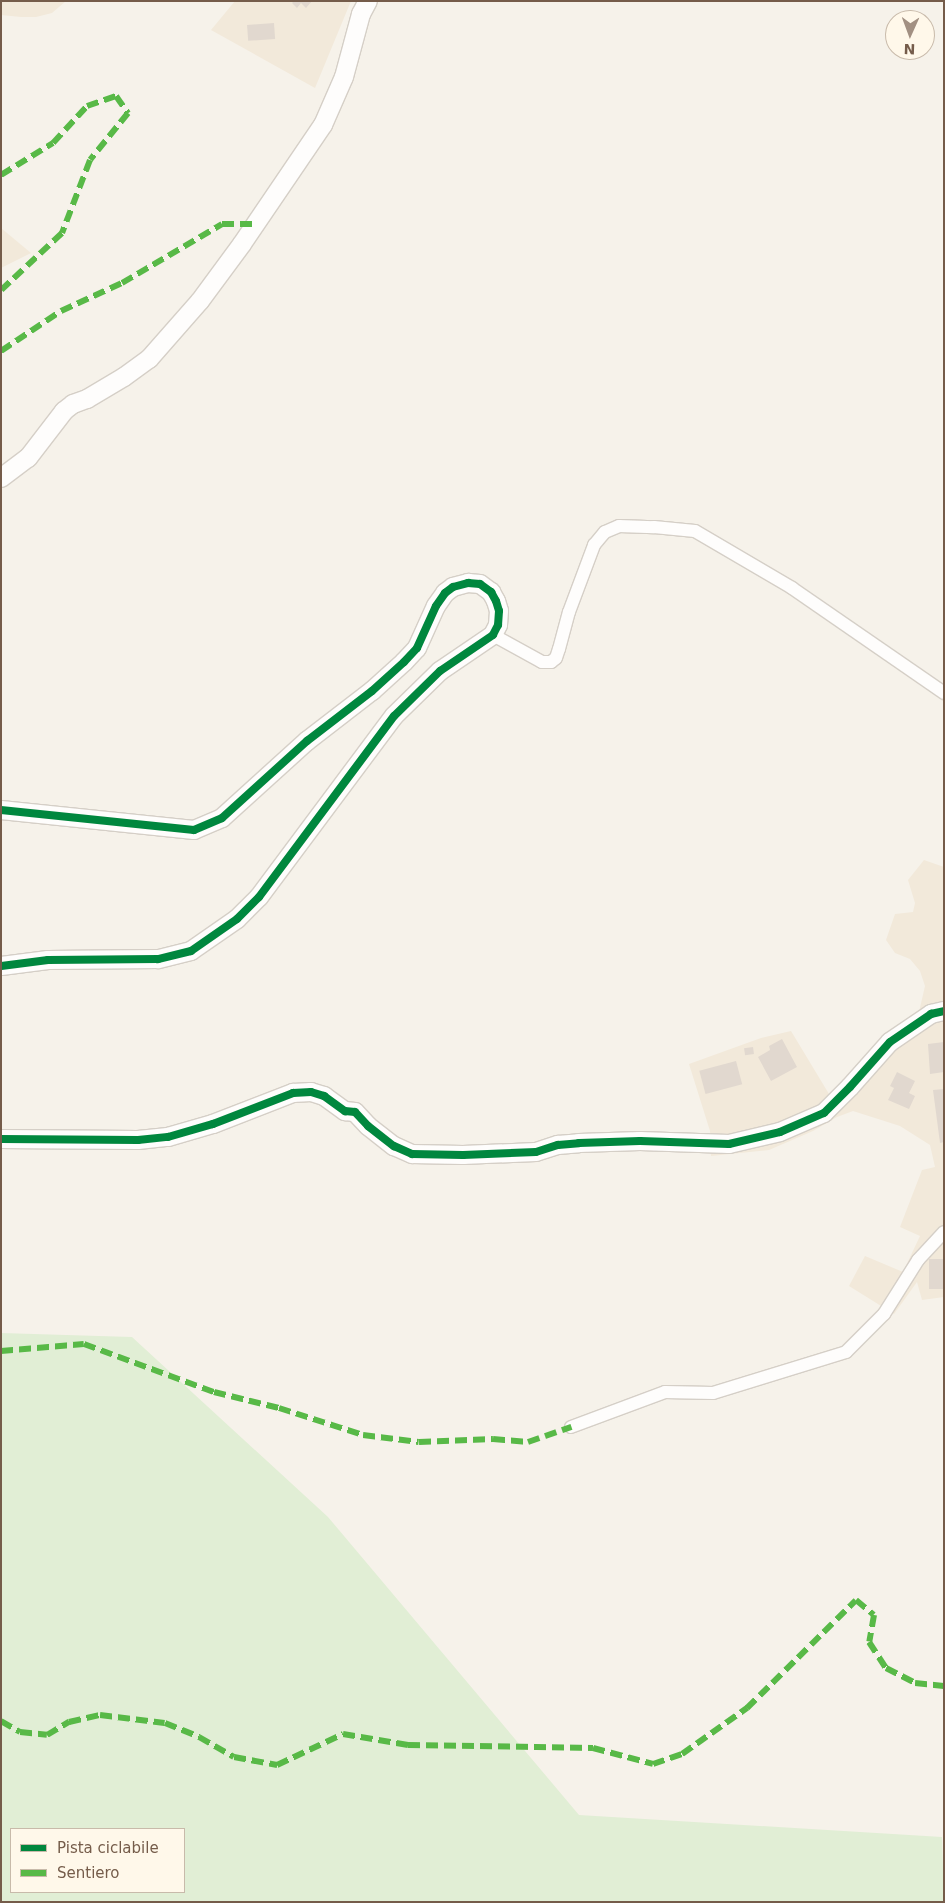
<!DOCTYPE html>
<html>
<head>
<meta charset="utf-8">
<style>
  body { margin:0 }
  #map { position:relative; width:945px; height:1903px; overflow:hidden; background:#f6f2ea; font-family:"DejaVu Sans",sans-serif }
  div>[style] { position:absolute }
  .residential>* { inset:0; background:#f2e9da }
  .green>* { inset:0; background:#e1eed5 }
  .building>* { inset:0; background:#e1d8cf; transform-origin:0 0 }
  .roads { filter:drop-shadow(1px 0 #d5cfc7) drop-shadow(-1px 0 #d5cfc7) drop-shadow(0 1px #d5cfc7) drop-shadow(0 -1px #d5cfc7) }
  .street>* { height:12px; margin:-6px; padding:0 6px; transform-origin:6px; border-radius:6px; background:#fefdfc }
  .secondary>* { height:18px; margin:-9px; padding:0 9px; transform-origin:9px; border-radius:9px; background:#fefdfc }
  .quiet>* { height:6px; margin-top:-3px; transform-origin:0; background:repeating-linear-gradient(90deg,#58b947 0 12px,transparent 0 18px) }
  .cycleway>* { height:8px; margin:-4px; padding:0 4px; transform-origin:4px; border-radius:4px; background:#00873e }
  span { translate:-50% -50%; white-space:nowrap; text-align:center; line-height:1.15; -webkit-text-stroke:4px #fff8ea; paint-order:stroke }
  .frame { position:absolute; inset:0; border:2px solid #755c4a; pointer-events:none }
  .legend { position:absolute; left:10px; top:1828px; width:175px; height:65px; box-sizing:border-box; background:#fff8ea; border:1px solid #c8baaa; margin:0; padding:6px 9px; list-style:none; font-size:15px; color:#755c4a }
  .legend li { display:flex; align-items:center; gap:10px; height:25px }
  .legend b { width:25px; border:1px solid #c8baaa }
  .north { position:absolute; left:885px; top:10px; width:50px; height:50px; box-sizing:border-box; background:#fff8ea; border:1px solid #c8baaa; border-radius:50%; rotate:182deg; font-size:14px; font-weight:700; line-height:20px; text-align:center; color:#755c4a }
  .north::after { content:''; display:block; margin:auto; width:18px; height:22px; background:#a29082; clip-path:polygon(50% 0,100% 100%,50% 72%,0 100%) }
</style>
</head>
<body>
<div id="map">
  <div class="residential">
    <div style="clip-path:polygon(1px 1px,66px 1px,52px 13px,36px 17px,21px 17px,1px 15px)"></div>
    <div style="clip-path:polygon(235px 1px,351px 1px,315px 88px,211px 30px)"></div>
    <div style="clip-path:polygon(1px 228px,31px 253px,1px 268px)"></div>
    <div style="clip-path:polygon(924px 860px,944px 867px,944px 1297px,922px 1300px,917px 1282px,894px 1314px,849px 1286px,865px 1256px,903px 1272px,920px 1236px,900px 1227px,922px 1170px,935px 1167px,930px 1145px,900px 1126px,853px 1111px,837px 1117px,813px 1131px,769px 1150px,711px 1156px,710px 1131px,689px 1064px,761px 1038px,791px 1031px,829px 1094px,882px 1041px,919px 1012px,925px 986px,920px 971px,910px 959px,895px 953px,886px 940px,895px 914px,913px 912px,915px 903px,908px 880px)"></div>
  </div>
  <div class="green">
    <div style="clip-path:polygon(evenodd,1px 1333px,132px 1337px,328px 1517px,579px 1815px,942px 1837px,944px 1902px,1px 1902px,1px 1333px,11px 1829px,184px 1829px,184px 1892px,11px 1892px,11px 1829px)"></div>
  </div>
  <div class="building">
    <div style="clip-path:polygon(294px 1px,312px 1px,306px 8px,301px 3px,297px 8px,292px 3px)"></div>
    <div style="left:274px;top:23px;width:16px;height:27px;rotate:86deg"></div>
    <div style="clip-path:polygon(782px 1039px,797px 1067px,771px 1081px,758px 1057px,770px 1050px,769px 1046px)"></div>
    <div style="clip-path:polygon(944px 1042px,944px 1072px,930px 1074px,928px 1044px)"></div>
    <div style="left:753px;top:1047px;width:7px;height:9px;rotate:82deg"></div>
    <div style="left:736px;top:1061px;width:24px;height:38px;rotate:75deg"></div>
    <div style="clip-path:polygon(897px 1072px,915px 1081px,909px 1093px,915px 1096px,909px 1109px,888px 1100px,894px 1088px,890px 1086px)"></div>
    <div style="clip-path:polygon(944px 1089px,944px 1142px,940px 1143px,933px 1090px)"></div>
    <div style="left:929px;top:1259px;width:15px;height:30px"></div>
  </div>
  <div class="roads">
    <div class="street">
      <div style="left:493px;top:635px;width:56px;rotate:28.9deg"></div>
      <div style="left:542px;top:662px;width:9px"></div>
      <div style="left:551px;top:662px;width:6px;rotate:-39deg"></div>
      <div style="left:556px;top:658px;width:9px;rotate:-72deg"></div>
      <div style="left:559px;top:649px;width:38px;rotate:-75deg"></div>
      <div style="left:569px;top:612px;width:72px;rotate:-69.5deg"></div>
      <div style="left:594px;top:545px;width:17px;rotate:-50deg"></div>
      <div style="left:605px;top:532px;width:15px;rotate:-23deg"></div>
      <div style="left:619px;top:526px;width:35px;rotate:2deg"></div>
      <div style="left:654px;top:527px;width:41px;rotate:5.6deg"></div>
      <div style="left:695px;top:531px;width:113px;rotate:30.4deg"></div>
      <div style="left:792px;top:588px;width:185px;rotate:34.6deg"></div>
      <div style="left:571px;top:1427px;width:100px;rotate:-20.4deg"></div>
      <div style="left:665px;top:1392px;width:48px;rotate:1.2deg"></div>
      <div style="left:713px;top:1393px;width:139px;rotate:-17.1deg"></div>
      <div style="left:846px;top:1352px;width:54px;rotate:-45deg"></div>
      <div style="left:884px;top:1314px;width:64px;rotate:-57.8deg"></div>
      <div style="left:918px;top:1260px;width:38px;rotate:-47deg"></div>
    </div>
    <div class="secondary">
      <div style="left:1px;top:478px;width:34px;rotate:-37deg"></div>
      <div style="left:28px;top:458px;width:59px;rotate:-52.5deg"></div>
      <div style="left:64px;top:411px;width:11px;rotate:-38deg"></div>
      <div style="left:73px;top:404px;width:15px;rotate:-20deg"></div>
      <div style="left:87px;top:399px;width:43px;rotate:-30.7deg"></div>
      <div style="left:124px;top:377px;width:31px;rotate:-36deg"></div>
      <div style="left:149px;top:359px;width:77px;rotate:-48.7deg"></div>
      <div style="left:200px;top:301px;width:71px;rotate:-53.6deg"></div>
      <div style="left:242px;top:244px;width:144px;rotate:-55.8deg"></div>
      <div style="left:323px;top:125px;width:52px;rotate:-66.4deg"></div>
      <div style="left:344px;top:77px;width:65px;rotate:-74.9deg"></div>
      <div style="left:361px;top:14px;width:15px;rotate:-62deg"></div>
      <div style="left:1px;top:810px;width:194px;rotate:5.9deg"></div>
      <div style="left:194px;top:830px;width:30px;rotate:-23deg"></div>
      <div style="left:222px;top:818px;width:115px;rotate:-42.2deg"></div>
      <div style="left:307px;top:741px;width:82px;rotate:-37.6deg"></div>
      <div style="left:372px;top:691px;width:43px;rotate:-42.2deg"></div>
      <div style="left:404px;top:662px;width:19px;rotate:-47deg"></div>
      <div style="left:417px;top:648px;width:46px;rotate:-65.7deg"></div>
      <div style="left:436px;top:606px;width:16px;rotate:-55deg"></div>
      <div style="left:445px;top:593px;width:10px;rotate:-37deg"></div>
      <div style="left:453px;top:587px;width:16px;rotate:-15deg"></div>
      <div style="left:468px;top:583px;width:12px;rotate:5deg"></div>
      <div style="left:480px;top:584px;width:14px;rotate:36deg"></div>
      <div style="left:491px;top:592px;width:10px;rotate:61deg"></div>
      <div style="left:496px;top:601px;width:10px;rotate:73deg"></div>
      <div style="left:499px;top:611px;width:14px;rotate:94deg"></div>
      <div style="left:498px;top:625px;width:11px;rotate:117deg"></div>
      <div style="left:493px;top:635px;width:64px;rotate:145.8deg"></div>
      <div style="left:440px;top:671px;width:64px;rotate:135.6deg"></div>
      <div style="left:394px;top:716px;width:226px;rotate:126.7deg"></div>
      <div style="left:259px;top:897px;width:31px;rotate:135deg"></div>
      <div style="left:237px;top:919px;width:56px;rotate:145.2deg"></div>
      <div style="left:191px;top:951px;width:34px;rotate:166deg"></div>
      <div style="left:158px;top:959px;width:110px;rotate:179.5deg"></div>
      <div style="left:48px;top:960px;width:47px;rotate:172.7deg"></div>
      <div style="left:1px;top:1139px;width:137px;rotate:0.4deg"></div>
      <div style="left:138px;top:1140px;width:30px;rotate:-6deg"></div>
      <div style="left:168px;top:1137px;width:47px;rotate:-16.1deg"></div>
      <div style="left:213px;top:1124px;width:86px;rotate:-21.2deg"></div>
      <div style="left:293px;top:1093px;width:18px;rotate:-3deg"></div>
      <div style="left:311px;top:1092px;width:14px;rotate:17deg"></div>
      <div style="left:324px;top:1096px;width:26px;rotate:36deg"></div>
      <div style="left:345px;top:1111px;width:10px;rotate:6deg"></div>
      <div style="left:355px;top:1112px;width:19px;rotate:47deg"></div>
      <div style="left:368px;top:1126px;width:33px;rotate:38deg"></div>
      <div style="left:394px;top:1146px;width:20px;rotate:24deg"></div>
      <div style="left:412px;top:1154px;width:51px;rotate:1.1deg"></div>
      <div style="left:463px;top:1155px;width:73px;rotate:-2.4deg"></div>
      <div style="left:536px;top:1152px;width:23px;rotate:-18deg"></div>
      <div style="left:558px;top:1145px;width:21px;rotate:-5deg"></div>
      <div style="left:579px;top:1143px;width:61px;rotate:-1.9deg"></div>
      <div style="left:640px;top:1141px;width:89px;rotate:1.9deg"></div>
      <div style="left:729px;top:1144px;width:52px;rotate:-13.2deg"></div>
      <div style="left:780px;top:1132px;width:48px;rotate:-23.4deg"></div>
      <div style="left:824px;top:1113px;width:37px;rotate:-45deg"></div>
      <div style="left:850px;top:1087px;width:60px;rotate:-48.4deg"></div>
      <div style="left:890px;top:1042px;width:50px;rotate:-34.3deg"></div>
      <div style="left:931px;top:1014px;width:13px;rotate:-13deg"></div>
    </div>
  </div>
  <div class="quiet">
    <div style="left:1px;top:175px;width:61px;rotate:-31.6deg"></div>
    <div style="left:53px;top:143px;width:50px;rotate:-47.4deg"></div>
    <div style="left:87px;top:106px;width:31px;rotate:-19deg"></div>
    <div style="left:116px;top:96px;width:21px;rotate:55deg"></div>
    <div style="left:128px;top:113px;width:60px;rotate:129deg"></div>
    <div style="left:90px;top:160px;width:78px;rotate:111deg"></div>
    <div style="left:62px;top:233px;width:83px;rotate:136.9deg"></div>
    <div style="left:1px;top:351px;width:72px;rotate:-33.7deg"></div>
    <div style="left:61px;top:311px;width:67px;rotate:-24.7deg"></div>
    <div style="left:122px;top:283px;width:116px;rotate:-30.5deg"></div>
    <div style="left:222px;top:224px;width:34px"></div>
    <div style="left:1px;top:1351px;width:83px;rotate:-4.8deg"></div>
    <div style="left:84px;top:1344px;width:139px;rotate:20.3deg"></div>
    <div style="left:214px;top:1392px;width:67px;rotate:13.8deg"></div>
    <div style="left:279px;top:1408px;width:88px;rotate:17.8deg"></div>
    <div style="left:363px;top:1435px;width:56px;rotate:7.1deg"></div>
    <div style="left:419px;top:1442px;width:74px;rotate:-2.3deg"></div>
    <div style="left:493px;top:1439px;width:35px;rotate:5deg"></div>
    <div style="left:528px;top:1442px;width:46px;rotate:-19.2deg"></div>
    <div style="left:1px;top:1721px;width:22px;rotate:30deg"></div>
    <div style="left:20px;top:1732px;width:27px;rotate:6deg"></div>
    <div style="left:47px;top:1735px;width:26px;rotate:-31deg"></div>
    <div style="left:69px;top:1722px;width:32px;rotate:-13deg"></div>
    <div style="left:100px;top:1715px;width:65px;rotate:7deg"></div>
    <div style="left:165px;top:1723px;width:37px;rotate:22deg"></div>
    <div style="left:199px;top:1737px;width:40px;rotate:29.7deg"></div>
    <div style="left:234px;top:1757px;width:44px;rotate:10.5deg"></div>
    <div style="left:277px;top:1765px;width:73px;rotate:-25.2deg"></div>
    <div style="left:343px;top:1734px;width:66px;rotate:9.6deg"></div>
    <div style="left:408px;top:1745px;width:185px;rotate:0.9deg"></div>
    <div style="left:593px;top:1748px;width:62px;rotate:14.9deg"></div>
    <div style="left:653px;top:1764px;width:31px;rotate:-19deg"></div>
    <div style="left:682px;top:1754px;width:80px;rotate:-35.3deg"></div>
    <div style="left:747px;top:1708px;width:153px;rotate:-44.7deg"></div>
    <div style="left:856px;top:1600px;width:23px;rotate:40deg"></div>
    <div style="left:874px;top:1615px;width:27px;rotate:100deg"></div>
    <div style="left:869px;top:1642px;width:31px;rotate:57deg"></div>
    <div style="left:886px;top:1668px;width:33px;rotate:27deg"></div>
    <div style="left:915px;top:1683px;width:29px;rotate:6deg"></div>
  </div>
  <div class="cycleway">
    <div style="left:1px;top:810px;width:194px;rotate:5.9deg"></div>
    <div style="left:194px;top:830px;width:30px;rotate:-23deg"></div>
    <div style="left:222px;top:818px;width:115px;rotate:-42.2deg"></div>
    <div style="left:307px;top:741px;width:82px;rotate:-37.6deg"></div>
    <div style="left:372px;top:691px;width:43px;rotate:-42.2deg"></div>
    <div style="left:404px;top:662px;width:19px;rotate:-47deg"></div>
    <div style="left:417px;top:648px;width:46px;rotate:-65.7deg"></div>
    <div style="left:436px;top:606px;width:16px;rotate:-55deg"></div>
    <div style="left:445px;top:593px;width:10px;rotate:-37deg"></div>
    <div style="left:453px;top:587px;width:16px;rotate:-15deg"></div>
    <div style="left:468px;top:583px;width:12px;rotate:5deg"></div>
    <div style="left:480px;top:584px;width:14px;rotate:36deg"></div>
    <div style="left:491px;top:592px;width:10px;rotate:61deg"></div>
    <div style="left:496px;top:601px;width:10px;rotate:73deg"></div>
    <div style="left:499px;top:611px;width:14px;rotate:94deg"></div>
    <div style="left:498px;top:625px;width:11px;rotate:117deg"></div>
    <div style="left:493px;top:635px;width:64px;rotate:145.8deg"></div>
    <div style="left:440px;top:671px;width:64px;rotate:135.6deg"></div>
    <div style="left:394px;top:716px;width:226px;rotate:126.7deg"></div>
    <div style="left:259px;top:897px;width:31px;rotate:135deg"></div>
    <div style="left:237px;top:919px;width:56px;rotate:145.2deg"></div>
    <div style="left:191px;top:951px;width:34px;rotate:166deg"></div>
    <div style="left:158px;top:959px;width:110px;rotate:179.5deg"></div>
    <div style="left:48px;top:960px;width:47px;rotate:172.7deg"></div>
    <div style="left:1px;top:1139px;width:137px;rotate:0.4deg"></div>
    <div style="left:138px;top:1140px;width:30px;rotate:-6deg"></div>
    <div style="left:168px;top:1137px;width:47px;rotate:-16.1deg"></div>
    <div style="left:213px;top:1124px;width:86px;rotate:-21.2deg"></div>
    <div style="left:293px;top:1093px;width:18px;rotate:-3deg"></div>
    <div style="left:311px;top:1092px;width:14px;rotate:17deg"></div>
    <div style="left:324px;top:1096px;width:26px;rotate:36deg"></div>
    <div style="left:345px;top:1111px;width:10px;rotate:6deg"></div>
    <div style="left:355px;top:1112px;width:19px;rotate:47deg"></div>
    <div style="left:368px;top:1126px;width:33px;rotate:38deg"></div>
    <div style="left:394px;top:1146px;width:20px;rotate:24deg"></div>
    <div style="left:412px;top:1154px;width:51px;rotate:1.1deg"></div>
    <div style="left:463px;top:1155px;width:73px;rotate:-2.4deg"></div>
    <div style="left:536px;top:1152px;width:23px;rotate:-18deg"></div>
    <div style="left:558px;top:1145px;width:21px;rotate:-5deg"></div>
    <div style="left:579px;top:1143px;width:61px;rotate:-1.9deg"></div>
    <div style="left:640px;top:1141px;width:89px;rotate:1.9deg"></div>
    <div style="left:729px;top:1144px;width:52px;rotate:-13.2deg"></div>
    <div style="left:780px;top:1132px;width:48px;rotate:-23.4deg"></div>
    <div style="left:824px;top:1113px;width:37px;rotate:-45deg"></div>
    <div style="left:850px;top:1087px;width:60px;rotate:-48.4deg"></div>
    <div style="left:890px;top:1042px;width:50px;rotate:-34.3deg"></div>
    <div style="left:931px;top:1014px;width:13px;rotate:-13deg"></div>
  </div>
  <div class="frame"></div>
  <ul class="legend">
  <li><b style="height:6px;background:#00873e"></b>Pista ciclabile</li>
  <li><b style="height:6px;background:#58b947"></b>Sentiero</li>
  </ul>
  <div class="north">N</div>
</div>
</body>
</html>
